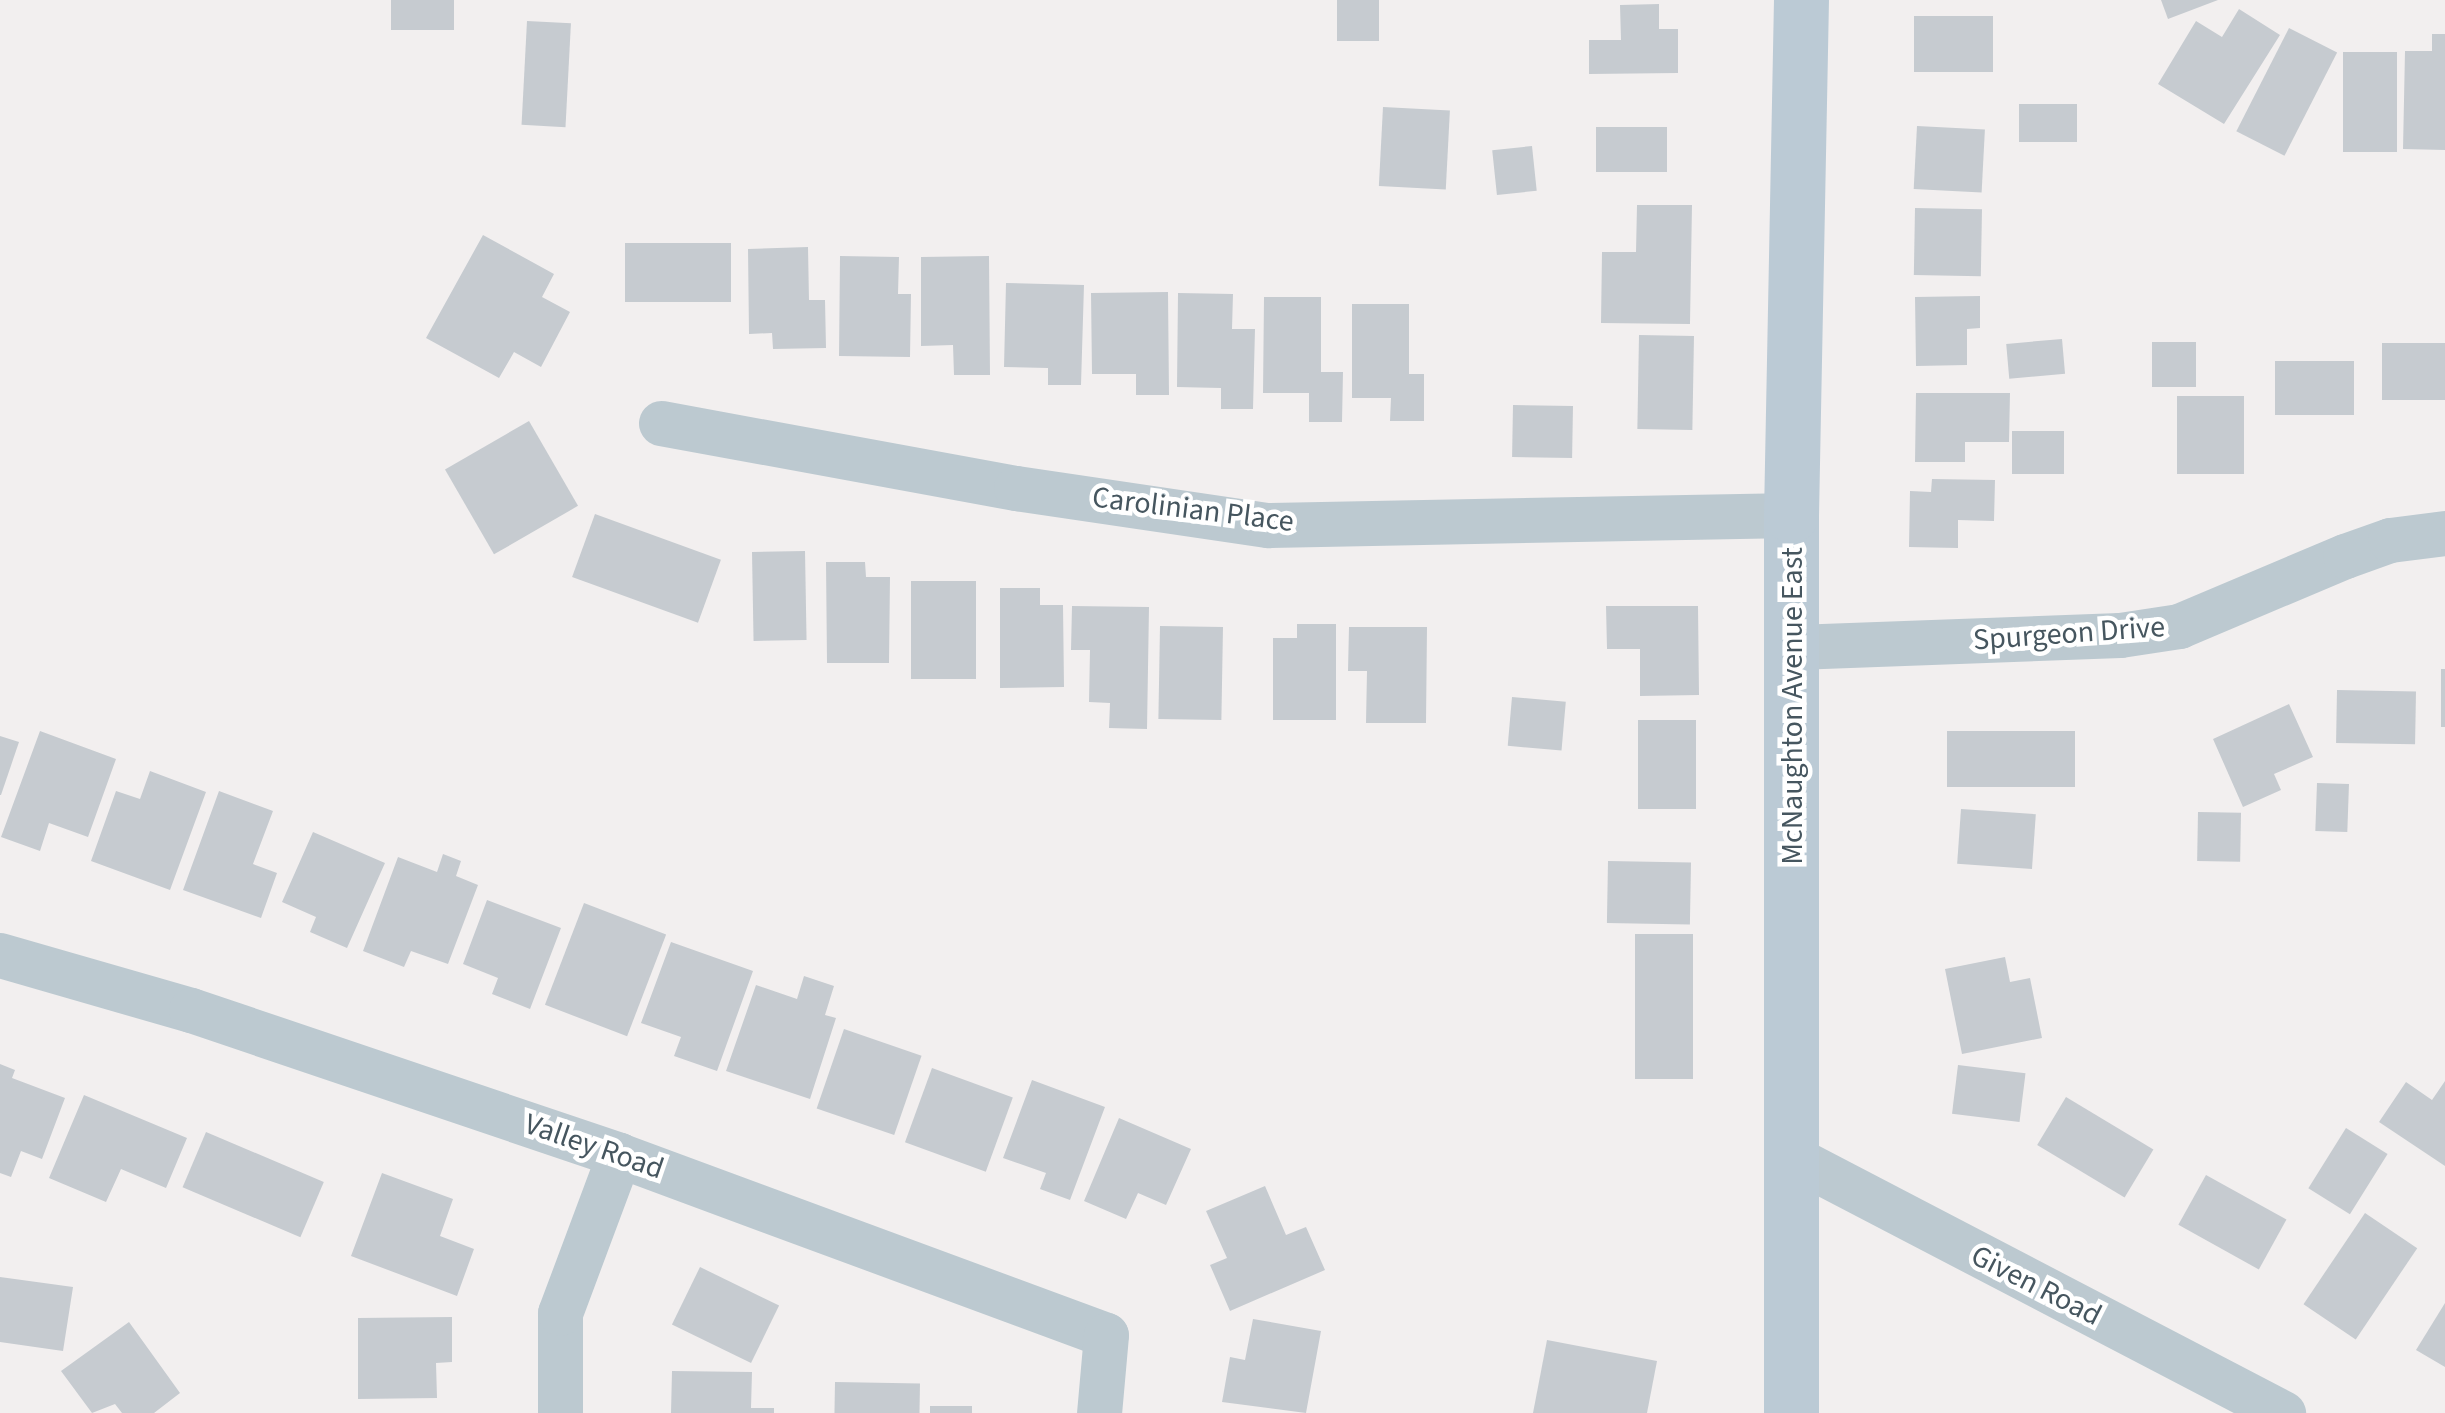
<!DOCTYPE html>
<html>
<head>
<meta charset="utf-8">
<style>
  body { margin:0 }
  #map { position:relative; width:2445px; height:1413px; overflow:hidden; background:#f2efef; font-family:"Source Sans 3",sans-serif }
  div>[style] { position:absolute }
  .building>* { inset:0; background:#c6cbd0; transform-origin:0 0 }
  .street>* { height:45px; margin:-22.5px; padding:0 22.5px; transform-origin:22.5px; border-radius:22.5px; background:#bcc9d0 }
  .secondary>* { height:55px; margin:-27.5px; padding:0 27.5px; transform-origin:27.5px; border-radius:27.5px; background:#bbcad5 }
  span { translate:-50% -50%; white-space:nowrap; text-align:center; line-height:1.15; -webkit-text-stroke:9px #fff; paint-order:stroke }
  .street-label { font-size:30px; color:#46565f }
</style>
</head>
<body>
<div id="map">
  <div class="building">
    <div style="left:391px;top:0;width:63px;height:30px"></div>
    <div style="left:1337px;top:0;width:42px;height:41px"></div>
    <div style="clip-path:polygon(2161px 0,2218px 0,2168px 19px)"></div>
    <div style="clip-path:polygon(1659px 4px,1659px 29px,1678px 29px,1678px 73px,1589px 74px,1589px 40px,1621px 40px,1620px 5px)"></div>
    <div style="clip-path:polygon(2239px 9px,2280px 35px,2224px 124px,2158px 84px,2196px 21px,2222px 37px)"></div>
    <div style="left:1993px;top:16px;width:56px;height:79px;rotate:90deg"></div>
    <div style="left:527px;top:21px;width:44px;height:104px;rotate:3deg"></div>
    <div style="left:2289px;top:28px;width:54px;height:116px;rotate:27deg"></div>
    <div style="clip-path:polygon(2432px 34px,2445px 34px,2445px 150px,2403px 149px,2405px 51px,2432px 51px)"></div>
    <div style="left:2343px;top:52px;width:54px;height:100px"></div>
    <div style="left:2019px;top:104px;width:58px;height:38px"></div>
    <div style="left:1383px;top:107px;width:67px;height:79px;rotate:3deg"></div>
    <div style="left:1917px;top:126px;width:68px;height:63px;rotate:3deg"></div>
    <div style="left:1596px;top:127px;width:71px;height:45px"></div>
    <div style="left:1532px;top:146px;width:45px;height:40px;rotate:84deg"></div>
    <div style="clip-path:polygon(1637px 205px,1692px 205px,1690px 324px,1601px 323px,1602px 252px,1636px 252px)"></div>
    <div style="left:1915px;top:208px;width:67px;height:67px;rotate:1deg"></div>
    <div style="clip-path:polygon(483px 235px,554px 274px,542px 297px,570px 312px,541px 367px,514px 352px,499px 378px,426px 338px)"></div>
    <div style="left:625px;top:243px;width:106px;height:59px"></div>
    <div style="clip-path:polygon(808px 247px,809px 300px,825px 300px,826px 348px,773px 349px,772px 333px,749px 334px,748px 249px)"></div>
    <div style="clip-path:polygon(840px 256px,899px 257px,898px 294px,911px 294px,910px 357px,839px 356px)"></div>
    <div style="clip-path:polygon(989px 256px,990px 375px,954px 375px,953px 345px,921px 346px,921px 257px)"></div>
    <div style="clip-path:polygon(1006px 283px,1084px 285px,1081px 385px,1048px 385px,1048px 368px,1004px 367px)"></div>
    <div style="clip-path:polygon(1168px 292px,1169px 395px,1136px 395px,1136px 374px,1092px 374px,1091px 293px)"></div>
    <div style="clip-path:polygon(1178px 293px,1233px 294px,1232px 329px,1255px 329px,1253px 409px,1221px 409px,1221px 388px,1177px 387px)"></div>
    <div style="clip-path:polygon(1980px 296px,1980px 328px,1967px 329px,1967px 365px,1916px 366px,1915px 297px)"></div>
    <div style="clip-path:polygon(1264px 297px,1321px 297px,1321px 372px,1343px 372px,1342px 422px,1309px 422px,1309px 393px,1263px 393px)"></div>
    <div style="clip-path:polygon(1352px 304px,1409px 304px,1409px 374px,1424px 374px,1424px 421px,1390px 421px,1391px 398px,1352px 398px)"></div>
    <div style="left:1639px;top:335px;width:55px;height:94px;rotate:1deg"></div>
    <div style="left:2062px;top:339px;width:35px;height:56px;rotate:85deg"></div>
    <div style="left:2152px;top:342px;width:44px;height:45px"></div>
    <div style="left:2445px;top:343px;width:57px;height:63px;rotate:90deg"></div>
    <div style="left:2275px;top:361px;width:79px;height:54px"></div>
    <div style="clip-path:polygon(1916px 393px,2010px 393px,2009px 442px,1965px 442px,1965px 462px,1915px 462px)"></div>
    <div style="left:2177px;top:396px;width:67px;height:78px"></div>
    <div style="left:1513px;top:405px;width:60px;height:52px;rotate:1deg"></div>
    <div style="left:529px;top:421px;width:98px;height:97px;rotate:60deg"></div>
    <div style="left:2012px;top:431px;width:52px;height:43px"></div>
    <div style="clip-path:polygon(1932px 479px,1995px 480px,1994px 521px,1958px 520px,1958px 548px,1909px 547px,1910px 491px,1931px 492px)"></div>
    <div style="left:595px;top:514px;width:134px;height:67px;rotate:20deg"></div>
    <div style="left:805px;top:551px;width:89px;height:53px;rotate:89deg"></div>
    <div style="clip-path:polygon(826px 562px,865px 562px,866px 577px,890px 577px,889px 663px,827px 663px)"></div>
    <div style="left:911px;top:581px;width:65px;height:98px"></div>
    <div style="clip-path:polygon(1000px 588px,1040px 588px,1040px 605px,1063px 605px,1064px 687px,1000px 688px)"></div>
    <div style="clip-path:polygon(1072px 606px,1149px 607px,1147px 729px,1109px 728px,1110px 703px,1089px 702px,1090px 650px,1071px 650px)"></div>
    <div style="clip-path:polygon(1606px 606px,1698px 606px,1699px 695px,1640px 696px,1640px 649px,1607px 649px)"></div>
    <div style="clip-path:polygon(1297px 624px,1336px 624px,1336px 720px,1273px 720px,1273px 638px,1297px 638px)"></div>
    <div style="left:1160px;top:626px;width:63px;height:93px;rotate:1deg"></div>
    <div style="clip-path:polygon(1349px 627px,1427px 627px,1426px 723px,1366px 723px,1367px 671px,1348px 671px)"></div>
    <div style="left:2441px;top:669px;width:4px;height:58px"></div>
    <div style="left:2337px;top:690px;width:79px;height:53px;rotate:1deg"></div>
    <div style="left:1512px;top:697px;width:54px;height:49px;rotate:5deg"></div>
    <div style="clip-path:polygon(2289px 704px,2313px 757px,2274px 774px,2281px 790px,2243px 807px,2213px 739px)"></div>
    <div style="left:1638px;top:720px;width:58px;height:89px"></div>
    <div style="clip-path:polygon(40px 731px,116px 759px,88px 837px,49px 823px,40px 851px,1px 837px)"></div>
    <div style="left:1947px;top:731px;width:128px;height:56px"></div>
    <div style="clip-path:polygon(0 736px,19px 742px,1px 795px,0 795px)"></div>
    <div style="clip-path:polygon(150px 771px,206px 792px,170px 890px,91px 861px,116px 791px,140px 799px)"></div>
    <div style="left:2317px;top:783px;width:32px;height:48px;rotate:2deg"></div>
    <div style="clip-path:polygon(219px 791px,273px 811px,253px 864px,277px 873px,261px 918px,183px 890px)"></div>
    <div style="left:1961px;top:809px;width:75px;height:55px;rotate:4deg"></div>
    <div style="left:2198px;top:812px;width:43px;height:49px;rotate:1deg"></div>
    <div style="clip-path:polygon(313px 832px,385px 863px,347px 948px,310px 932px,316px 917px,282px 902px)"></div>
    <div style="clip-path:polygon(443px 854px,461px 861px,456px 876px,478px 885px,448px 964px,411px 951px,404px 967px,363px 951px,398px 857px,437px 872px)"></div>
    <div style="left:1608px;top:861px;width:83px;height:62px;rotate:1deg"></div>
    <div style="clip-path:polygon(487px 900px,561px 928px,530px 1009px,492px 994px,498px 978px,463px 964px)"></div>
    <div style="left:584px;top:903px;width:88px;height:109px;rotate:21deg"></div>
    <div style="left:1635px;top:934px;width:58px;height:145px"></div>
    <div style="clip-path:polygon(671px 942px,753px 971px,717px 1071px,674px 1056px,681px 1037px,641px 1023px)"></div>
    <div style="clip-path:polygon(2005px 957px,2010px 982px,2030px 978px,2042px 1038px,1962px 1054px,1945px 969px)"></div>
    <div style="clip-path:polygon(804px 976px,834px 986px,825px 1015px,836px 1018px,810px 1099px,726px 1071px,756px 985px,797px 999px)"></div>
    <div style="left:844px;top:1029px;width:82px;height:84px;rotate:19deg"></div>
    <div style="clip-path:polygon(0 1064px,15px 1070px,12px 1078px,65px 1098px,42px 1159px,21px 1151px,11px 1177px,0 1173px)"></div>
    <div style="left:1958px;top:1065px;width:68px;height:49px;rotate:7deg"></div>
    <div style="left:932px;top:1068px;width:86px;height:79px;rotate:20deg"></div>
    <div style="clip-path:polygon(1032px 1080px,1105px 1107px,1070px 1200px,1040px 1189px,1046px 1173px,1003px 1158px)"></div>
    <div style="clip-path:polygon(2445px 1081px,2445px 1166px,2379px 1122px,2406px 1082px,2432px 1100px)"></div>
    <div style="clip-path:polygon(84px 1095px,187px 1138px,166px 1188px,121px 1169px,106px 1202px,49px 1178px)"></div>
    <div style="left:2066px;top:1097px;width:102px;height:56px;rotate:31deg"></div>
    <div style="clip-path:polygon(1119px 1118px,1191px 1149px,1166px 1205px,1138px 1193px,1126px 1219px,1084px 1201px)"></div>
    <div style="left:2346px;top:1128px;width:49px;height:71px;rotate:32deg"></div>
    <div style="left:206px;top:1132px;width:128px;height:60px;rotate:23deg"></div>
    <div style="clip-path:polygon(382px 1173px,453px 1199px,440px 1236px,474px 1249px,457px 1296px,351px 1256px)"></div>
    <div style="left:2206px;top:1175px;width:92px;height:57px;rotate:29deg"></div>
    <div style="clip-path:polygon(1265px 1186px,1286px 1235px,1306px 1227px,1325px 1270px,1230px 1311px,1210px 1265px,1227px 1258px,1206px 1211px)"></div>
    <div style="left:2365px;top:1213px;width:63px;height:110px;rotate:34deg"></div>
    <div style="left:700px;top:1267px;width:88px;height:64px;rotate:26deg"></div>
    <div style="clip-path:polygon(0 1277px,73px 1287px,63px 1351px,0 1342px)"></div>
    <div style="clip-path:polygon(2445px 1303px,2445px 1367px,2416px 1350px)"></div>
    <div style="clip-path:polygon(452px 1317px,452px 1362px,436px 1363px,437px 1398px,358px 1399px,358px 1318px)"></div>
    <div style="clip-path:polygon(1253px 1319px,1321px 1331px,1306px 1413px,1222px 1402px,1230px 1357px,1245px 1360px)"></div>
    <div style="clip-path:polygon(129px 1322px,180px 1393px,154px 1413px,122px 1413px,115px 1404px,92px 1413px,61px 1371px)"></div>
    <div style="clip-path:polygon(1547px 1340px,1657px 1361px,1647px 1413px,1533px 1413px)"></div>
    <div style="clip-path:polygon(672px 1371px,752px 1372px,751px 1408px,774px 1408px,774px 1413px,671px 1413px)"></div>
    <div style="left:835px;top:1382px;width:85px;height:31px;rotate:1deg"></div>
    <div style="left:930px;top:1406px;width:42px;height:7px"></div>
  </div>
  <div class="street">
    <div style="left:661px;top:423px;width:361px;rotate:10.4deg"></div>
    <div style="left:1016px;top:488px;width:255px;rotate:8.4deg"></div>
    <div style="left:1268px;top:525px;width:523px;rotate:-1.1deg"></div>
    <div style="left:1795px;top:647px;width:325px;rotate:-2.1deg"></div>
    <div style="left:2120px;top:635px;width:60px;rotate:-8.7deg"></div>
    <div style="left:2179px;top:626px;width:180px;rotate:-22.9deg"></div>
    <div style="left:2345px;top:556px;width:48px;rotate:-19.6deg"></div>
    <div style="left:2390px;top:540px;width:55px;rotate:-7.3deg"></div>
    <div style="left:0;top:955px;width:199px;rotate:16.1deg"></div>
    <div style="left:191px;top:1010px;width:452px;rotate:18.7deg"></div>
    <div style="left:619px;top:1155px;width:519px;rotate:20.28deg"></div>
    <div style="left:1106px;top:1335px;width:78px;rotate:95.1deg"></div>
    <div style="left:1792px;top:1157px;width:554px;rotate:27.54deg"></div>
    <div style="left:560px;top:1413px;width:100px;rotate:-90deg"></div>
    <div style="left:560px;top:1313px;width:169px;rotate:-69.5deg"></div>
  </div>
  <div class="secondary">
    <div style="left:1791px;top:1413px;width:898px;rotate:-90deg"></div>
    <div style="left:1791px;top:515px;width:515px;rotate:-88.89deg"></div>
  </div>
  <div class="street-label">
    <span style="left:1193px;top:510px;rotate:7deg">Carolinian Place</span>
    <span style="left:2069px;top:634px;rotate:-4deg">Spurgeon Drive</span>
    <span style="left:1793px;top:706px;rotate:-90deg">McNaughton Avenue East</span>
    <span style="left:594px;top:1147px;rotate:19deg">Valley Road</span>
    <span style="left:2036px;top:1286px;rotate:27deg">Given Road</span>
  </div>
</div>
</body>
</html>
